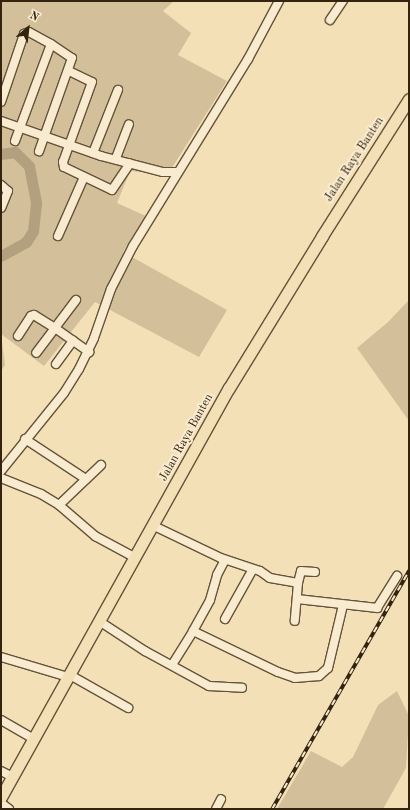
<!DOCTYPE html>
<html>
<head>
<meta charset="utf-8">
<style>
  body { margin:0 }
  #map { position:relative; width:410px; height:810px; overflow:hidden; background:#f4e0b7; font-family:"Old Standard TT",serif }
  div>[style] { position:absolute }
  .green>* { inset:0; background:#d3c09a }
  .river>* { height:11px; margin:-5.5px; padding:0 5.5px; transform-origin:5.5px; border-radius:5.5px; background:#b3a07e }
  .roads { filter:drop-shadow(1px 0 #645339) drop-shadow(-1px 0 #645339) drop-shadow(0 1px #645339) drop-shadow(0 -1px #645339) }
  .minor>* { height:8px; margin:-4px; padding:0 4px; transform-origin:4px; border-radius:4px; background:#f8ebd0 }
  .major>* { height:11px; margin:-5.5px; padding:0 5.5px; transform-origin:5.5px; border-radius:5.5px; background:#f4e0b7 }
  .rail>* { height:3.5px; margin-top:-1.75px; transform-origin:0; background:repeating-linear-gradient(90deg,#f8ebd0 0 6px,#34240f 0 12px); box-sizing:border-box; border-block:1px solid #34240f }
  span { translate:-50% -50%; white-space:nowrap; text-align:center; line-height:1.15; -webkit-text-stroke:4px #f8ebd0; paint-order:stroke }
  .street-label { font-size:12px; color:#34240f }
  .frame { position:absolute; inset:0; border:2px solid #34240f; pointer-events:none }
  .north { position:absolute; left:8px; top:8px; width:40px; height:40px; -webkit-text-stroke:3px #f8ebd0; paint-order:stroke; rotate:28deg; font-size:11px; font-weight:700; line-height:16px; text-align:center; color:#34240f }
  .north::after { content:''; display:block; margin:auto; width:14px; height:18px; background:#34240f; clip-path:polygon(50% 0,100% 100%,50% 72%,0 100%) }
</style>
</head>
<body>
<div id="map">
  <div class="green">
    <div style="clip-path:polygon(1px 1px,174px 1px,163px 11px,191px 33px,178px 55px,227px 81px,168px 174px,130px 171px,117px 203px,146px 216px,123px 252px,227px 310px,199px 357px,95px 302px,44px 366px,1px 334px,5px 365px,1px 371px)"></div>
    <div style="clip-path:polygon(409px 300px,409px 421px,357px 348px,388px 322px)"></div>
    <div style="clip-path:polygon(397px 691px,409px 716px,406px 768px,383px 809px,277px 809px,311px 751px,342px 767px,353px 757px,378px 705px)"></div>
  </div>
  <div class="river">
    <div style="left:1px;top:154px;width:14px;rotate:-8deg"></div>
    <div style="left:15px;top:152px;width:20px;rotate:45deg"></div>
    <div style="left:29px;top:166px;width:38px;rotate:79deg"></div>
    <div style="left:36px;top:203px;width:28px;rotate:96deg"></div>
    <div style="left:33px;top:231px;width:13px;rotate:122deg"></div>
    <div style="left:26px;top:242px;width:29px;rotate:151deg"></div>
  </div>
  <div class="roads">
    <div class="minor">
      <div style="left:330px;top:20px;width:23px;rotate:-56deg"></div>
      <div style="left:69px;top:71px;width:25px;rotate:26deg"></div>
      <div style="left:92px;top:82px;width:85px;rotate:109.9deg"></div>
      <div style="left:63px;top:162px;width:5px;rotate:79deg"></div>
      <div style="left:64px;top:167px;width:53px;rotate:25.6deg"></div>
      <div style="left:112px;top:190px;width:32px;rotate:-56deg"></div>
      <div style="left:1px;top:102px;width:72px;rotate:-71.3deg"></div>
      <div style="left:24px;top:34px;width:5px;rotate:-22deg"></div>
      <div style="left:29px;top:32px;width:25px;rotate:29deg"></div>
      <div style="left:1px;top:121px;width:106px;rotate:19.3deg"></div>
      <div style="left:101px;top:156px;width:64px;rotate:14.5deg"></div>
      <div style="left:163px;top:172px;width:14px"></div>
      <div style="left:15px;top:141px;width:103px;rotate:-69.6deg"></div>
      <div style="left:51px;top:44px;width:25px;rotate:34deg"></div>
      <div style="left:72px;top:58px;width:99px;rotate:109.5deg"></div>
      <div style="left:93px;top:153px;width:68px;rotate:-68.4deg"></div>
      <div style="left:116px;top:158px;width:36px;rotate:-69deg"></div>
      <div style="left:1px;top:185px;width:9px;rotate:41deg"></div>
      <div style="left:8px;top:191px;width:18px;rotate:112deg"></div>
      <div style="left:58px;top:236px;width:64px;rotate:-66.2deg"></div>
      <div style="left:76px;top:300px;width:35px;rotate:127deg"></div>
      <div style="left:55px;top:328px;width:42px;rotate:35.2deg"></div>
      <div style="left:18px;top:336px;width:24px;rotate:-57deg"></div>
      <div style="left:31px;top:316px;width:3px;rotate:-18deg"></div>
      <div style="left:34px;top:315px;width:25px;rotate:32deg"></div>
      <div style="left:55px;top:328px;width:31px;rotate:127deg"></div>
      <div style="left:56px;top:364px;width:29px;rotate:-54deg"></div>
      <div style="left:25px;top:439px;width:73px;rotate:33.3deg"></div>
      <div style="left:1px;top:471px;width:100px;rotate:-51.1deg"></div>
      <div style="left:64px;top:393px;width:28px;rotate:-58deg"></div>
      <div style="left:79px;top:369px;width:34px;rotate:-64deg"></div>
      <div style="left:94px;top:338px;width:52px;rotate:-70.9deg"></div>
      <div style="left:111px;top:289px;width:48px;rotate:-62.9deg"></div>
      <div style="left:133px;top:246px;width:220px;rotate:-58.4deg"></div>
      <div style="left:248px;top:59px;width:66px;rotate:-61.9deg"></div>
      <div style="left:1px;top:478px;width:43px;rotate:21.8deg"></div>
      <div style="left:41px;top:494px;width:21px;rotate:31deg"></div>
      <div style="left:59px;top:505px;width:48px;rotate:40.7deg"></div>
      <div style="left:95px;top:536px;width:44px;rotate:28.3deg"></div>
      <div style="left:59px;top:505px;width:58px;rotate:-43.6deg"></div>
      <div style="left:152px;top:525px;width:76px;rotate:25.6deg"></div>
      <div style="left:221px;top:558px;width:41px;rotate:18.4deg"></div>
      <div style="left:260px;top:571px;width:12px;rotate:35deg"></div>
      <div style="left:270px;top:578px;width:28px;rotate:10deg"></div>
      <div style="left:298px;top:583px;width:38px;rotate:95deg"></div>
      <div style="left:298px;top:583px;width:12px;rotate:-76deg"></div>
      <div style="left:301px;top:571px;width:14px;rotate:4deg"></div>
      <div style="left:297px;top:599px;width:81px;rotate:6.4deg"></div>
      <div style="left:377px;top:608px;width:38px;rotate:-58deg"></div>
      <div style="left:225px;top:619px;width:57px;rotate:-60.8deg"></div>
      <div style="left:99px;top:621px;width:55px;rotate:33.1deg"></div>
      <div style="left:145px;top:651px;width:73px;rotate:28.7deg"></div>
      <div style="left:209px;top:686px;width:33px;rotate:3deg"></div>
      <div style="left:193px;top:631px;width:35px;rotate:-61deg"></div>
      <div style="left:210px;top:600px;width:26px;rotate:-74deg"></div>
      <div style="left:217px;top:575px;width:17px;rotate:-62deg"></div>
      <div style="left:1px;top:657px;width:70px;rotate:16.6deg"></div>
      <div style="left:172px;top:665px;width:40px;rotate:-58deg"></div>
      <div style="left:193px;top:631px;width:94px;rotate:25.8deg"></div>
      <div style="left:278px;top:672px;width:18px;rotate:19deg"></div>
      <div style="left:295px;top:678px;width:24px;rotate:-5deg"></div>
      <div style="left:319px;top:676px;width:12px;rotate:-42deg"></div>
      <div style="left:328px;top:668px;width:65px;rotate:-76.6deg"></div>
      <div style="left:70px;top:675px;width:67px;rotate:29.6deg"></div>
      <div style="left:1px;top:720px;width:38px;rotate:30deg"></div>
      <div style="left:1px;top:771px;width:13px;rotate:27deg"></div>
      <div style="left:1px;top:803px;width:10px;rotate:37deg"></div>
      <div style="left:216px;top:809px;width:11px;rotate:-63deg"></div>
    </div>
    <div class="major">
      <div style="left:1px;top:797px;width:468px;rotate:-60.9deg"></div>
      <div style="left:229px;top:388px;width:178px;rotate:-58.5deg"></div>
      <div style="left:322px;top:236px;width:162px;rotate:-57.6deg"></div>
    </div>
  </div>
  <div class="rail">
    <div style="left:272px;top:809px;width:275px;rotate:-60.1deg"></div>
  </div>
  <div class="street-label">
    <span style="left:355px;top:160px;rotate:-57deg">Jalan Raya Banten</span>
    <span style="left:187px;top:438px;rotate:-61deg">Jalan Raya Banten</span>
  </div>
  <div class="frame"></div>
  <div class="north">N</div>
</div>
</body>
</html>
